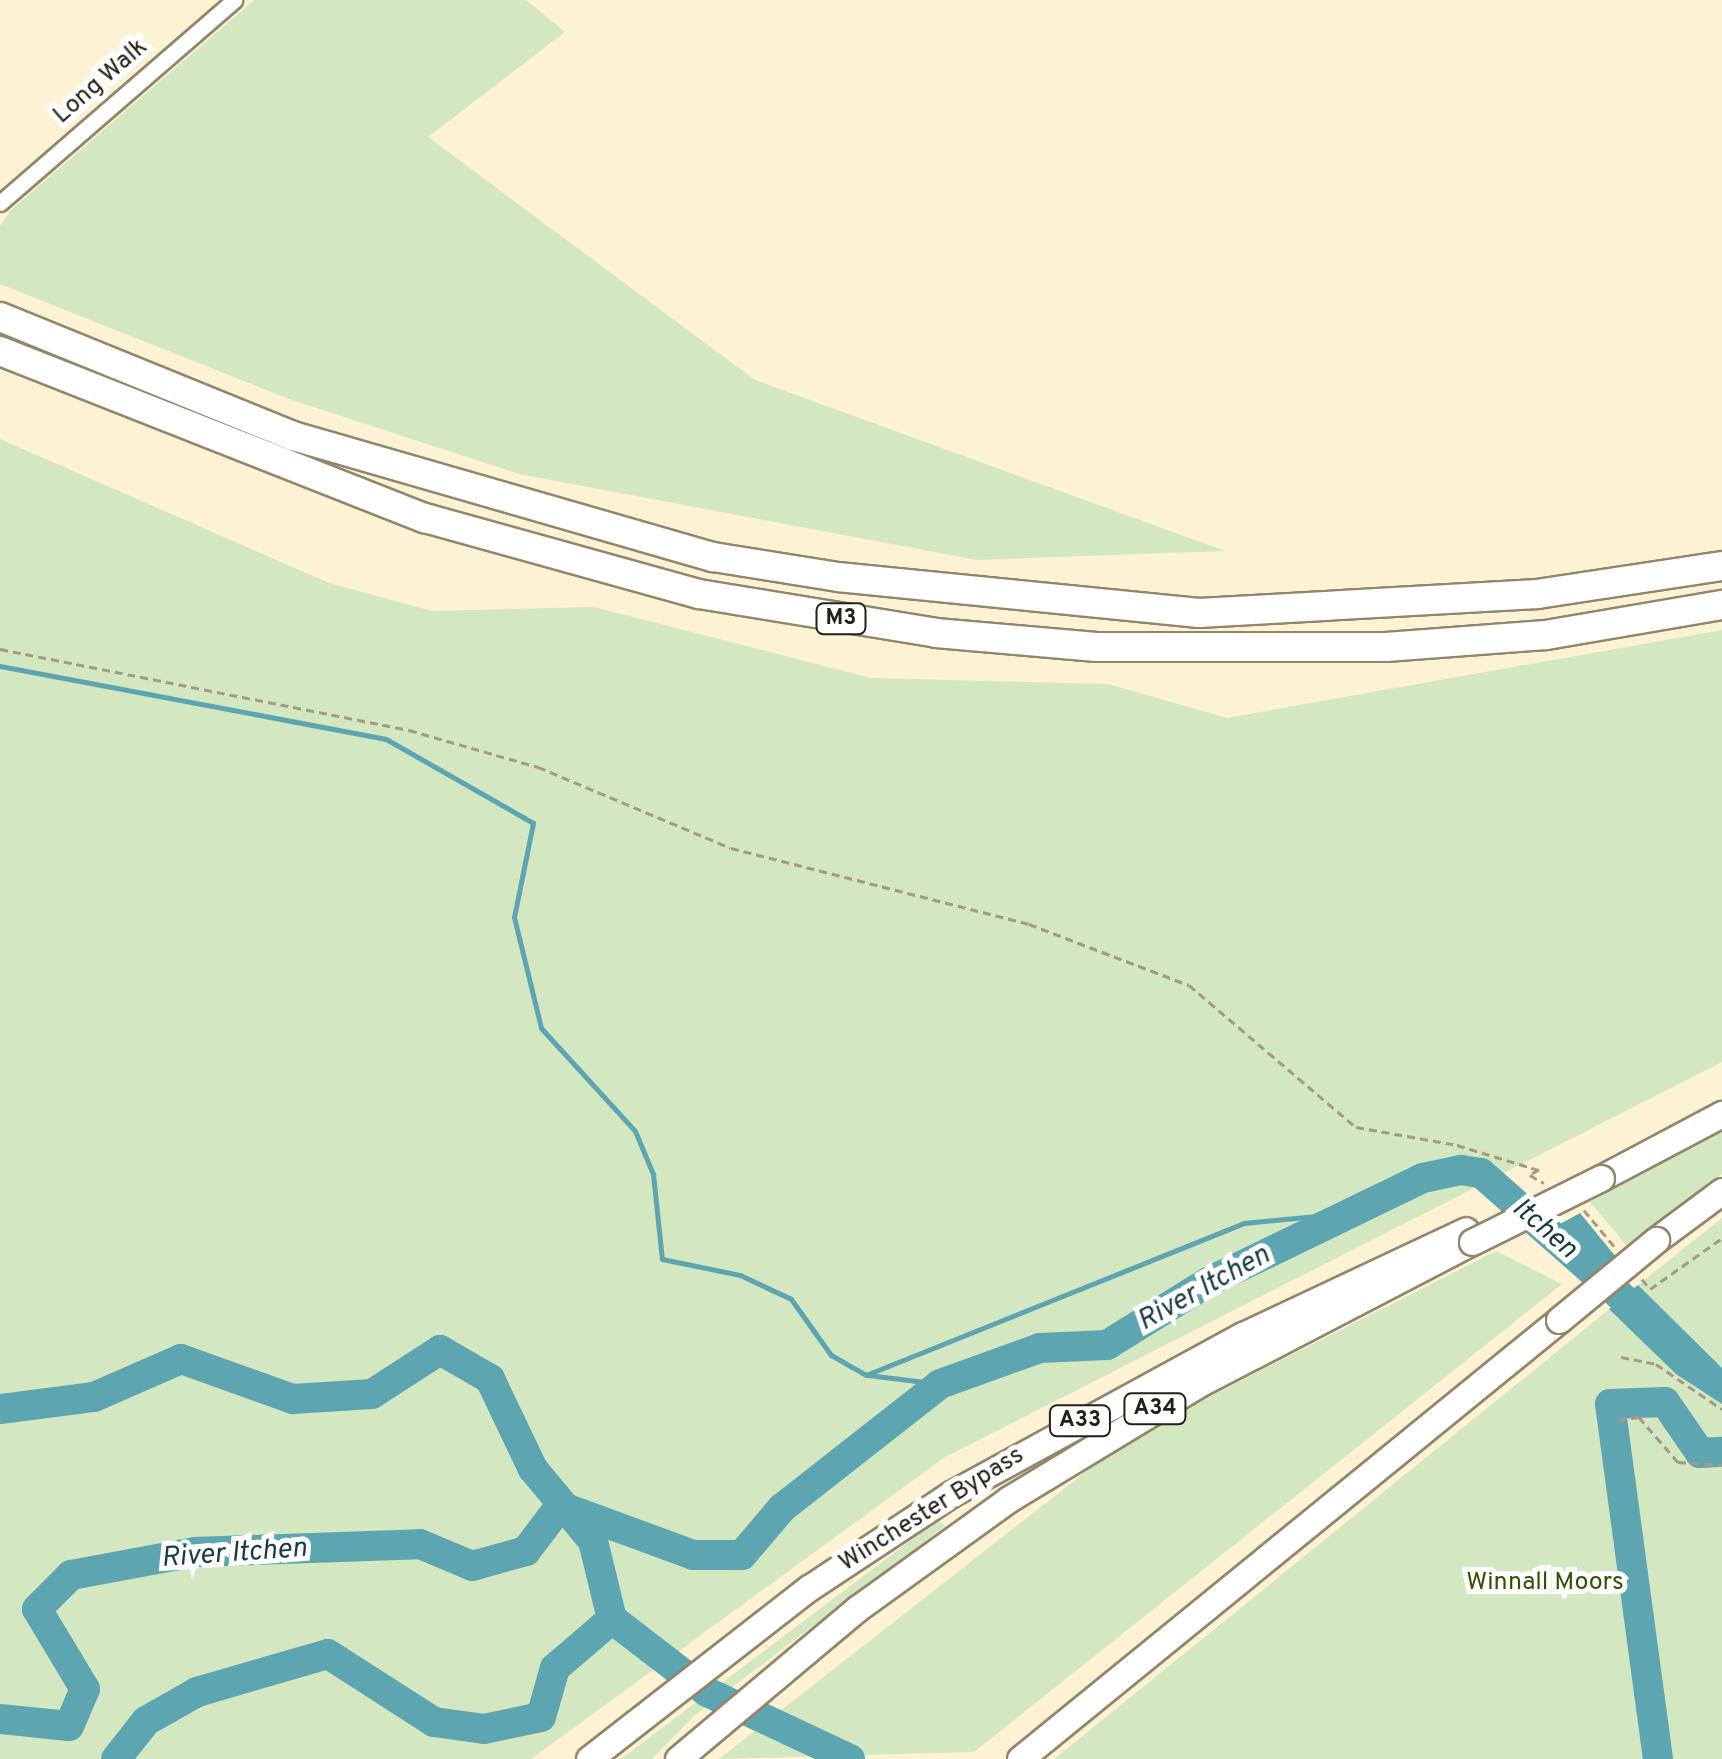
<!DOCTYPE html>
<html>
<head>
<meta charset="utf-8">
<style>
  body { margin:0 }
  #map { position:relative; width:1722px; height:1759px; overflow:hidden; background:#fef2d4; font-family:Overpass,sans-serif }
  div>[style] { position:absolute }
  .green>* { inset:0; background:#d3e7c1 }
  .water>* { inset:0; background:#5da5b0 }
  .stream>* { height:5px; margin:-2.5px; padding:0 2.5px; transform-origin:2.5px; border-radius:2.5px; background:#5da5b0 }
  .river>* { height:30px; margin:-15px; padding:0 15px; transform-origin:15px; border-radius:15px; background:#5da5b0 }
  .path>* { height:2.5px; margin-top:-1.25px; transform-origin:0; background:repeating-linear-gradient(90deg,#a49b85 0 8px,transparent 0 13px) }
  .roads { filter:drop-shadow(2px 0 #91866b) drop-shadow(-2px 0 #91866b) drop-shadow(0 2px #91866b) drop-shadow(0 -2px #91866b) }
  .minor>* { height:15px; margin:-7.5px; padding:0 7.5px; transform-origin:7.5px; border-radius:7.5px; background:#fff }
  .primary>* { height:25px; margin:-12.5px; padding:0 12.5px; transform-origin:12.5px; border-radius:12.5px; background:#fff }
  .trunk>* { height:25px; margin:-12.5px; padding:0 12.5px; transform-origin:12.5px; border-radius:12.5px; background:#fff }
  .motorway>* { height:28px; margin:-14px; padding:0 14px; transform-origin:14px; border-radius:14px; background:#fff }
  .bridges { filter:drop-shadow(2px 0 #91866b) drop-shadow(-2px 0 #91866b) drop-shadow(0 2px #91866b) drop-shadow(0 -2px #91866b) }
  .trunk-bridge>* { height:25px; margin:-12.5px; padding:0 12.5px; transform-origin:12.5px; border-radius:12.5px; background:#fff }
  span { translate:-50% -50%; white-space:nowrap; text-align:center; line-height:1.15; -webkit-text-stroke:10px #fff; paint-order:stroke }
  .shield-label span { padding:2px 8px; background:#fff; border:2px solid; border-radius:8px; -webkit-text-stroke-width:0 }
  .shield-label { font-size:22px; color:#242015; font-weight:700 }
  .street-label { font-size:25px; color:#242015 }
  .park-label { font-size:25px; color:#335104 }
  .water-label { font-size:28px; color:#173b40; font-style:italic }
</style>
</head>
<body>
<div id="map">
  <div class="green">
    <div style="clip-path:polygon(254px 0,526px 0,565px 32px,428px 137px,755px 380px,1225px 551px,977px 560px,519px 474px,289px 399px,0 284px,0 226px,11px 210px)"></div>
    <div style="clip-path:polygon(0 439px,329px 583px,432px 611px,594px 607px,871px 678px,1108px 684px,1227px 718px,1722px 630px,1722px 1062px,945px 1457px,531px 1759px,0 1759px)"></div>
    <div style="clip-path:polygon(1722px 1131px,1722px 1174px,1627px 1246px,1590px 1202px)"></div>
    <div style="clip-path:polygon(1722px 1218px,1722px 1368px,1638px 1285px)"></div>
    <div style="clip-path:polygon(1496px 1251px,1562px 1284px,974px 1752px,719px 1759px,1130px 1437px)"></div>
    <div style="clip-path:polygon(1623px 1298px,1722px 1378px,1722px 1759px,1054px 1759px)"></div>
    <div style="clip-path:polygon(939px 1519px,945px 1526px,694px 1716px,652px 1759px,621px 1759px)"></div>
  </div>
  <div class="water">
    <div style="clip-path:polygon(1580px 1213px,1616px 1257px,1586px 1281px,1542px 1234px)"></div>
    <div style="clip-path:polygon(1638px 1285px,1722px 1368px,1722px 1404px,1676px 1374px,1609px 1309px)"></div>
  </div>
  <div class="stream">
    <div style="left:0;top:666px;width:393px;rotate:10.7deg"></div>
    <div style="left:386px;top:739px;width:169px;rotate:29.7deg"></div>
    <div style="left:533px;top:823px;width:96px;rotate:101.4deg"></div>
    <div style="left:514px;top:917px;width:114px;rotate:76.3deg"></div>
    <div style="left:541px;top:1028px;width:139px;rotate:47.6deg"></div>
    <div style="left:635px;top:1131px;width:47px;rotate:67.3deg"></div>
    <div style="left:653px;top:1174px;width:85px;rotate:84deg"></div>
    <div style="left:662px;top:1259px;width:80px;rotate:11.6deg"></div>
    <div style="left:740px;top:1275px;width:56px;rotate:25.2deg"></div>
    <div style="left:791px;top:1299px;width:69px;rotate:54.5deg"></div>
    <div style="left:831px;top:1355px;width:40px;rotate:29.7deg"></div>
    <div style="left:866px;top:1375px;width:407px;rotate:-21.9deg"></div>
    <div style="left:1244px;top:1223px;width:104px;rotate:-5.5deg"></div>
    <div style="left:868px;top:1375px;width:73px;rotate:7.1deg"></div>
  </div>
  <div class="river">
    <div style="left:0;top:1409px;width:95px;rotate:-7.3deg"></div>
    <div style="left:94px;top:1397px;width:95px;rotate:-23.6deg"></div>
    <div style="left:181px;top:1359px;width:119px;rotate:19.7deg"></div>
    <div style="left:293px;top:1399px;width:79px;rotate:-3.6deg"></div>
    <div style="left:372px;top:1394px;width:81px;rotate:-32.9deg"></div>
    <div style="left:440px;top:1350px;width:58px;rotate:30.1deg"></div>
    <div style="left:490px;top:1379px;width:100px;rotate:64.5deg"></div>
    <div style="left:533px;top:1469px;width:94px;rotate:50.2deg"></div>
    <div style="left:593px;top:1541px;width:80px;rotate:76.3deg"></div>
    <div style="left:560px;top:1506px;width:142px;rotate:20.2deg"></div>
    <div style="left:693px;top:1555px;width:49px"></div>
    <div style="left:742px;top:1555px;width:62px;rotate:-49.6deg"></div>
    <div style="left:782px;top:1508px;width:201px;rotate:-38.1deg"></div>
    <div style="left:940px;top:1384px;width:106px;rotate:-19.8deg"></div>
    <div style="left:1040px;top:1348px;width:67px;rotate:-2.6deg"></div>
    <div style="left:1107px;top:1345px;width:121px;rotate:-31.9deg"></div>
    <div style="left:1210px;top:1281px;width:237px;rotate:-25.8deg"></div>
    <div style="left:1423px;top:1178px;width:39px;rotate:-12deg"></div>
    <div style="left:1461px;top:1170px;width:20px;rotate:9deg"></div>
    <div style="left:1481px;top:1173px;width:228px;rotate:41.4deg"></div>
    <div style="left:0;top:1719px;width:69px;rotate:5.8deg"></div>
    <div style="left:69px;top:1726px;width:40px;rotate:-66.6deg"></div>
    <div style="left:85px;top:1689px;width:93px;rotate:-121deg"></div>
    <div style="left:37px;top:1609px;width:48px;rotate:-45deg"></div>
    <div style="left:71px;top:1575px;width:126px;rotate:-10.5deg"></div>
    <div style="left:195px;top:1552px;width:225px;rotate:-2deg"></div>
    <div style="left:420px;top:1544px;width:56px;rotate:22.9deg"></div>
    <div style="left:472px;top:1566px;width:56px;rotate:-15.5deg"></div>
    <div style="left:526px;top:1551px;width:56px;rotate:-52.9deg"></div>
    <div style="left:116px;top:1759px;width:48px;rotate:-51.7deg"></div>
    <div style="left:146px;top:1721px;width:59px;rotate:-29.6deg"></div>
    <div style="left:197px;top:1692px;width:136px;rotate:-16.2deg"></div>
    <div style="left:328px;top:1654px;width:126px;rotate:32.7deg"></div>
    <div style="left:434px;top:1722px;width:50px;rotate:8deg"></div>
    <div style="left:484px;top:1729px;width:58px;rotate:-11.9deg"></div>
    <div style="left:541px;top:1717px;width:51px;rotate:-74.1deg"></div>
    <div style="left:555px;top:1668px;width:75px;rotate:-40.7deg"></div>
    <div style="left:612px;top:1619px;width:120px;rotate:37.5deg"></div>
    <div style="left:707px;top:1692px;width:158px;rotate:25.1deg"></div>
    <div style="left:1658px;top:1759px;width:358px;rotate:-97.7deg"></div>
    <div style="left:1610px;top:1404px;width:55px;rotate:-2.1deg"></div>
    <div style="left:1665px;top:1402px;width:62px;rotate:55.5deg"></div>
    <div style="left:1700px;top:1453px;width:22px;rotate:-3deg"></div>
  </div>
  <div class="path">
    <div style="left:0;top:649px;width:417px;rotate:11.2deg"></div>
    <div style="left:409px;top:730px;width:134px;rotate:16deg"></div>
    <div style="left:538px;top:767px;width:209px;rotate:22.8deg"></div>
    <div style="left:731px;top:848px;width:308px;rotate:14.3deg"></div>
    <div style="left:1029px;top:924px;width:171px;rotate:20.9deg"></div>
    <div style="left:1189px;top:985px;width:219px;rotate:40.4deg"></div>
    <div style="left:1356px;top:1127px;width:103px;rotate:10.1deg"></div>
    <div style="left:1457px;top:1145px;width:86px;rotate:17deg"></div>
    <div style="left:1539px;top:1170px;width:10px;rotate:151deg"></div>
    <div style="left:1530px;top:1175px;width:16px;rotate:30deg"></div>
    <div style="left:1584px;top:1210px;width:47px;rotate:50.2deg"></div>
    <div style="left:1642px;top:1279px;width:13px;rotate:51deg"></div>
    <div style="left:1650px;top:1289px;width:88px;rotate:-35.3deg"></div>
    <div style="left:1621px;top:1357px;width:36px;rotate:11deg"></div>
    <div style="left:1656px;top:1364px;width:80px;rotate:34.3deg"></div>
    <div style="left:1618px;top:1420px;width:21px;rotate:-8deg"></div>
    <div style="left:1639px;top:1417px;width:60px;rotate:49.1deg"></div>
    <div style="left:1678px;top:1462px;width:44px;rotate:3.9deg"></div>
  </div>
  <div class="roads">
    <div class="minor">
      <div style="left:0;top:203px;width:310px;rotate:-40.9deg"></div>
    </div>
    <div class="primary">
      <div style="left:589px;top:1759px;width:279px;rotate:-37.9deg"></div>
      <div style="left:809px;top:1588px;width:170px;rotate:-33.5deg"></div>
      <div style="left:951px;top:1494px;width:332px;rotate:-28.6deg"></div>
      <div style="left:1243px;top:1335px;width:246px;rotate:-25.2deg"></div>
    </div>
    <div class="trunk">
      <div style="left:1601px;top:1178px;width:137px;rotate:-27.9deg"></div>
      <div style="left:1656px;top:1240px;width:82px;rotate:-36.6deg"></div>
      <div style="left:678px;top:1759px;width:235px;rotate:-40deg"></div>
      <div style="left:858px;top:1608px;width:186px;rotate:-35.8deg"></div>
      <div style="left:1009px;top:1499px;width:220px;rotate:-31.2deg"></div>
      <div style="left:1197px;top:1385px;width:310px;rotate:-27.5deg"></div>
      <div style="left:1020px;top:1759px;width:695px;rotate:-39.16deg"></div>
    </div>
    <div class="motorway">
      <div style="left:0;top:317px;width:316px;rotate:22.1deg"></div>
      <div style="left:293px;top:436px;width:437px;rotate:16.1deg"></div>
      <div style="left:713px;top:557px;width:127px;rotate:9.1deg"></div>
      <div style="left:838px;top:577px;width:363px;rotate:5.7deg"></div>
      <div style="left:1199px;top:613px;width:339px;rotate:-3.2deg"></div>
      <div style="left:1537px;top:594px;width:187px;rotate:-8.6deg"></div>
      <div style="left:0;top:351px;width:457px;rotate:21.5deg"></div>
      <div style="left:425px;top:518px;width:284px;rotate:15.5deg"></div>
      <div style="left:699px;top:594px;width:240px;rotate:9.3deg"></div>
      <div style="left:936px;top:633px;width:161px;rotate:5deg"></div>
      <div style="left:1096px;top:647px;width:290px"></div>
      <div style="left:1386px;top:647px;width:160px;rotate:-4.3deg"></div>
      <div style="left:1546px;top:635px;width:179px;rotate:-9.7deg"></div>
    </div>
  </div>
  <div class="bridges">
    <div class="trunk-bridge">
      <div style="left:1472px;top:1242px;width:144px;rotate:-26.4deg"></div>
      <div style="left:1559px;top:1320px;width:126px;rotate:-39.5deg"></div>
    </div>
  </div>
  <div class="shield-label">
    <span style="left:841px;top:619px">M3</span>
    <span style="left:1155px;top:1409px">A34</span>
    <span style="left:1080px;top:1421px">A33</span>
  </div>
  <div class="street-label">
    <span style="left:101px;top:82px;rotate:-41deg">Long Walk</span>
    <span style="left:932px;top:1510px;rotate:-32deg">Winchester Bypass</span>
  </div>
  <div class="park-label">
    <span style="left:1545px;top:1583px">Winnall Moors</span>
  </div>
  <div class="water-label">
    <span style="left:1544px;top:1229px;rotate:41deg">Itchen</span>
    <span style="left:1204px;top:1289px;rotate:-29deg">River Itchen</span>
    <span style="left:234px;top:1554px;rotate:-4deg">River Itchen</span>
  </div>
</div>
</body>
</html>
